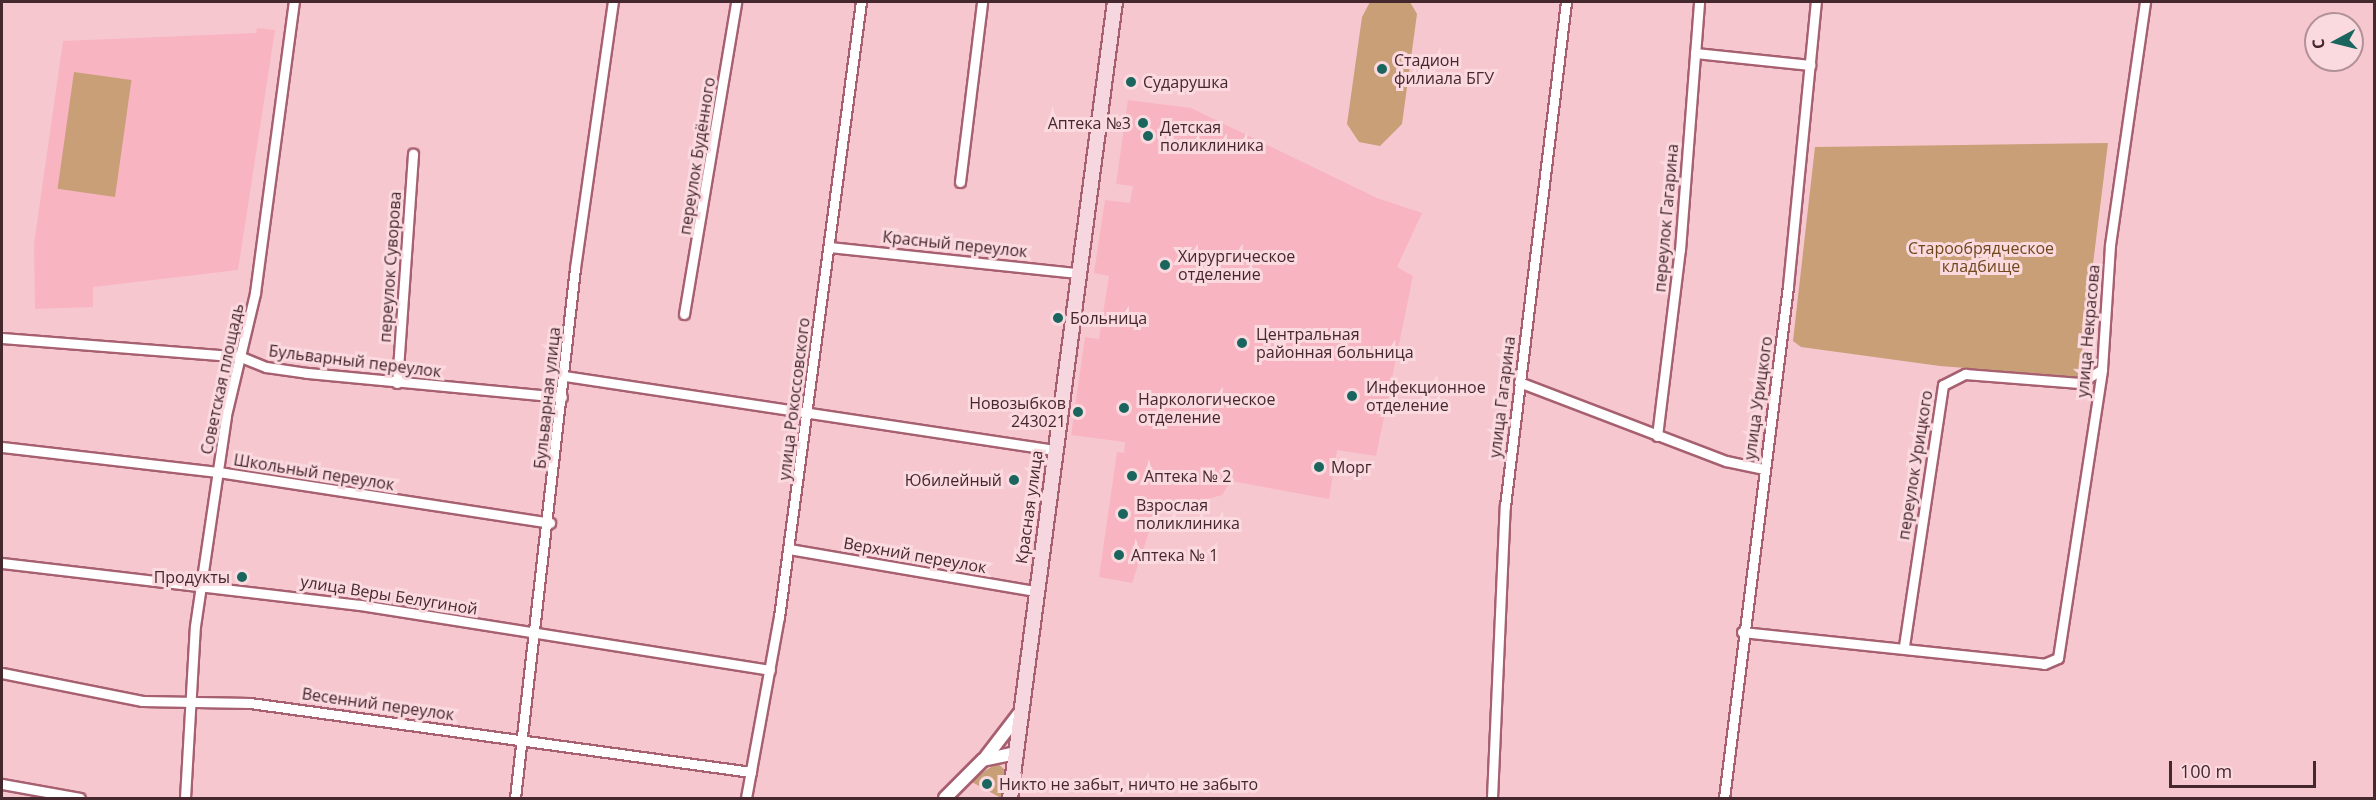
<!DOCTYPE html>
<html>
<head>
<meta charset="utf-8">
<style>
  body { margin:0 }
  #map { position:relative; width:2376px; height:800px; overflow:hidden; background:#f7c7d0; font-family:"Open Sans",sans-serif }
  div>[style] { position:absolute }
  .built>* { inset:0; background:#f8b4c1 }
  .green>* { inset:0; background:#c89f77; transform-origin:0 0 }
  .roads { filter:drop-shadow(2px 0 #a66070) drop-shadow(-2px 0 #a66070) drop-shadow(0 2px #a66070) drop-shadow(0 -2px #a66070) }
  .minor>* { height:9px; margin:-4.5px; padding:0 4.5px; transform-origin:4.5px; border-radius:4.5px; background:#fff }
  .tertiary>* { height:12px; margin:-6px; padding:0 6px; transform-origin:6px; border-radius:6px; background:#fff }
  .secondary>* { height:14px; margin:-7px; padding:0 7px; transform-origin:7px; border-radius:7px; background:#f6d7df }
  .dots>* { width:16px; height:16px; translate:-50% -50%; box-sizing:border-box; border:3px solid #fad9df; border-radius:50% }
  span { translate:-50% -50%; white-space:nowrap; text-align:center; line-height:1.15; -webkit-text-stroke:6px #fad9df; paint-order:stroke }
  .poi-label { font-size:16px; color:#45272e }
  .left { translate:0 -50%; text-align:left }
  .right { translate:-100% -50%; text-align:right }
  .street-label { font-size:16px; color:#45272e }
  .park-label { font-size:16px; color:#70481b }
  .frame { position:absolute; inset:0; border:3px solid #45272e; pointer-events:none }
  .north { position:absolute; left:2304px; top:12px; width:60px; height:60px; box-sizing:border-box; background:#fad9df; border:2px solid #b29298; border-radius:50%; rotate:263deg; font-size:16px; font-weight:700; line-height:24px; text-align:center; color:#45272e }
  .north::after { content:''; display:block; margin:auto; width:21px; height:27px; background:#1a655e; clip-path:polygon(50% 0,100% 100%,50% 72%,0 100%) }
  .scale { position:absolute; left:2169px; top:761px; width:147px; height:27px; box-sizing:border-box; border:3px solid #45272e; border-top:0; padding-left:8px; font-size:18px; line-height:21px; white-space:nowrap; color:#45272e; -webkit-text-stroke:4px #fad9df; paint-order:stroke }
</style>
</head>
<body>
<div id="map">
  <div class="built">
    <div style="clip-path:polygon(257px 28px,275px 30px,238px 270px,93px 287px,93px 307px,35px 309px,34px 244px,63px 41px,256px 33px)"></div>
    <div style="clip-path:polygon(1128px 100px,1191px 108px,1377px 198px,1422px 213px,1397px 267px,1413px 276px,1376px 456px,1337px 450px,1329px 499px,1231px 481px,1222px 495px,1155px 514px,1132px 583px,1099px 577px,1117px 452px,1124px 453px,1125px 442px,1071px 435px,1085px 337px,1099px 339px,1109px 276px,1094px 273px,1105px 200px,1130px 203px,1133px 186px,1116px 184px)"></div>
  </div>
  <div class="green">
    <div style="clip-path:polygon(1370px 2px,1410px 2px,1417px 14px,1402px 124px,1380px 146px,1359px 142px,1347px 124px,1362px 17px)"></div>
    <div style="left:74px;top:72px;width:58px;height:118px;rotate:8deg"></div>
    <div style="clip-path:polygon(2108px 143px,2079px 377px,1940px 366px,1801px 347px,1793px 341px,1815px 147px)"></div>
    <div style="clip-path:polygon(997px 763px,1005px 770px,1001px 798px,970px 781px)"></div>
  </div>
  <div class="roads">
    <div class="minor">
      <div style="left:1695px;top:53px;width:116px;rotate:6deg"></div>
      <div style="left:960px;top:182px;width:181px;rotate:-83deg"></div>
      <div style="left:829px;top:247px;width:250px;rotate:6deg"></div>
      <div style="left:684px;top:314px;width:316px;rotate:-80.5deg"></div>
      <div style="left:2px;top:338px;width:240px;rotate:4.5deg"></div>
      <div style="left:241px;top:357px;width:27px;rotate:22deg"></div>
      <div style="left:266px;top:367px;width:41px;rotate:8.3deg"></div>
      <div style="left:307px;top:373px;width:256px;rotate:5.4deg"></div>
      <div style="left:565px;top:376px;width:494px;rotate:8.6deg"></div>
      <div style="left:1519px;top:382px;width:222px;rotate:20.9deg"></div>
      <div style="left:1726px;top:461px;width:39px;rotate:12deg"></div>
      <div style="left:397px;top:383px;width:230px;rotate:-86deg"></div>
      <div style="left:1657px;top:436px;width:187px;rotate:-83deg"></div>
      <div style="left:1680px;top:250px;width:249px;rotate:-85.6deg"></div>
      <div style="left:2px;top:447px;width:217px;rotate:6.6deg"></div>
      <div style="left:218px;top:472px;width:336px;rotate:8.7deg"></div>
      <div style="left:789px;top:549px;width:250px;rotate:9.7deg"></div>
      <div style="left:2px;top:563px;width:360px;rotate:6.7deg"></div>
      <div style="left:360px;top:605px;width:415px;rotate:9deg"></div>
      <div style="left:1742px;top:632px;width:304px;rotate:6deg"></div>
      <div style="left:2044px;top:664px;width:15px;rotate:-23deg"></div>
      <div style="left:2058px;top:658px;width:292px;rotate:-81.3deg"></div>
      <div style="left:2102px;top:369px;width:124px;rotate:-86.3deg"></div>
      <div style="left:2110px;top:245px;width:246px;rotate:-81.8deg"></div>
      <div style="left:1904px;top:646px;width:264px;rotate:-81.5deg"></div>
      <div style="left:1943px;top:385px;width:25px;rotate:-27deg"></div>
      <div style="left:1965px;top:374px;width:115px;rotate:4.5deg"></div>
      <div style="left:2080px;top:383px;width:26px;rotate:-32deg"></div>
      <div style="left:2px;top:673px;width:143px;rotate:11.3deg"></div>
      <div style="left:142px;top:701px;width:108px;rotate:1.1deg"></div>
      <div style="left:250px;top:703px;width:506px;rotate:7.84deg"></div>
      <div style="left:2px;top:784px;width:79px;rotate:10.2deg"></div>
      <div style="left:185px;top:798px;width:172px;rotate:-86.7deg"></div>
      <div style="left:195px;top:626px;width:213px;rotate:-81.6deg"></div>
      <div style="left:226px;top:415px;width:125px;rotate:-76.6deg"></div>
      <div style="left:255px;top:293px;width:294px;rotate:-82.4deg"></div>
      <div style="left:515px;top:798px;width:533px;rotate:-83.54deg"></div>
      <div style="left:575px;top:268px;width:269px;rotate:-81.9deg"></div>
      <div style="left:746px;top:798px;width:184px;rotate:-79.7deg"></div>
      <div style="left:779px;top:617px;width:620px;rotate:-82.41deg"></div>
      <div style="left:1492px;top:798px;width:292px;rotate:-87.5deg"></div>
      <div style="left:1505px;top:506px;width:508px;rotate:-83.1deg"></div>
      <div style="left:1724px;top:798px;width:516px;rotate:-82.87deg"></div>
      <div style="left:1788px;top:286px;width:285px;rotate:-84.4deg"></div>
    </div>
    <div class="tertiary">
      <div style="left:986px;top:757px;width:54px;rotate:-52.5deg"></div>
      <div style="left:945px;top:798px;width:54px;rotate:-45deg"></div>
      <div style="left:983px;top:760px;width:33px;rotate:-12deg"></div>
    </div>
    <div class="secondary">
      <div style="left:1010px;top:798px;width:803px;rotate:-82.49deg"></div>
    </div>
  </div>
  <div class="dots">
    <div style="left:1382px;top:69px;background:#1a655e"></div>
    <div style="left:1131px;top:82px;background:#1a655e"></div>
    <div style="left:1143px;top:123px;background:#1a655e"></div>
    <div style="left:1148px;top:136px;background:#1a655e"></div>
    <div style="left:1165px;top:265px;background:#1a655e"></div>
    <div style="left:1058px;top:318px;background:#1a655e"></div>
    <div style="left:1242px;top:343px;background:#1a655e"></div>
    <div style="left:1352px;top:396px;background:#1a655e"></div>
    <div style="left:1124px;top:408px;background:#1a655e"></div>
    <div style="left:1078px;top:412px;background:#1a655e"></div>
    <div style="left:1319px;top:467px;background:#1a655e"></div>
    <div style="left:1132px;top:476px;background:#1a655e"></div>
    <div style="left:1014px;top:480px;background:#1a655e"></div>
    <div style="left:1123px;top:514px;background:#1a655e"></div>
    <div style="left:1119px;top:555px;background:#1a655e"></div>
    <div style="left:242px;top:577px;background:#1a655e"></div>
    <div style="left:987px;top:784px;background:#1a655e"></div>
  </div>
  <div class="poi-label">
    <span class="left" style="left:1394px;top:69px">Стадион<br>филиала БГУ</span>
    <span class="left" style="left:1143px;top:82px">Сударушка</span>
    <span class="right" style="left:1131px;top:123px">Аптека №3</span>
    <span class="left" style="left:1160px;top:136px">Детская<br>поликлиника</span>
    <span class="left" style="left:1178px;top:265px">Хирургическое<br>отделение</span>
    <span class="left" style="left:1070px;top:318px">Больница</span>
    <span class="left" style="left:1256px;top:343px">Центральная<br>районная больница</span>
    <span class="left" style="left:1366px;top:396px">Инфекционное<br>отделение</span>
    <span class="left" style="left:1138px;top:408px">Наркологическое<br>отделение</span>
    <span class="right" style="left:1066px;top:412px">Новозыбков<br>243021</span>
    <span class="left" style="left:1331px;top:467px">Морг</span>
    <span class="left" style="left:1144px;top:476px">Аптека № 2</span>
    <span class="right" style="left:1002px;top:480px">Юбилейный</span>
    <span class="left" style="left:1136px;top:514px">Взрослая<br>поликлиника</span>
    <span class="left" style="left:1131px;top:555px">Аптека № 1</span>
    <span class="right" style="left:230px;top:577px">Продукты</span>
    <span class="left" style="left:999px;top:784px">Никто не забыт, ничто не забыто</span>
  </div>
  <div class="street-label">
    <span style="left:697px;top:156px;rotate:-81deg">переулок Будённого</span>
    <span style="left:1666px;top:218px;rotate:-85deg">переулок Гагарина</span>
    <span style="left:955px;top:244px;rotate:6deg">Красный переулок</span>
    <span style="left:390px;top:267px;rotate:-86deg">переулок Суворова</span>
    <span style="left:2088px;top:331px;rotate:-85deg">улица Некрасова</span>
    <span style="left:355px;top:361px;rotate:7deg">Бульварный переулок</span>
    <span style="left:222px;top:379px;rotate:-78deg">Советская площадь</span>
    <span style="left:1502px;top:397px;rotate:-83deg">улица Гагарина</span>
    <span style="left:547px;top:398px;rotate:-84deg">Бульварная улица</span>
    <span style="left:1758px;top:398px;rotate:-82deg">улица Урицкого</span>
    <span style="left:794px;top:399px;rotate:-83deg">улица Рокоссовского</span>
    <span style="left:1915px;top:465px;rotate:-81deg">переулок Урицкого</span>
    <span style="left:314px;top:472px;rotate:9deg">Школьный переулок</span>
    <span style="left:1029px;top:507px;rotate:-82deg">Красная улица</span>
    <span style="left:915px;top:555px;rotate:10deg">Верхний переулок</span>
    <span style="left:389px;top:595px;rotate:9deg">улица Веры Белугиной</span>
    <span style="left:378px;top:704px;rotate:8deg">Весенний переулок</span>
  </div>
  <div class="park-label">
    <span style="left:1981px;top:257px">Старообрядческое<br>кладбище</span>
  </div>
  <div class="frame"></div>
  <div class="north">С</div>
  <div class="scale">100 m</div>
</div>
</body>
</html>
